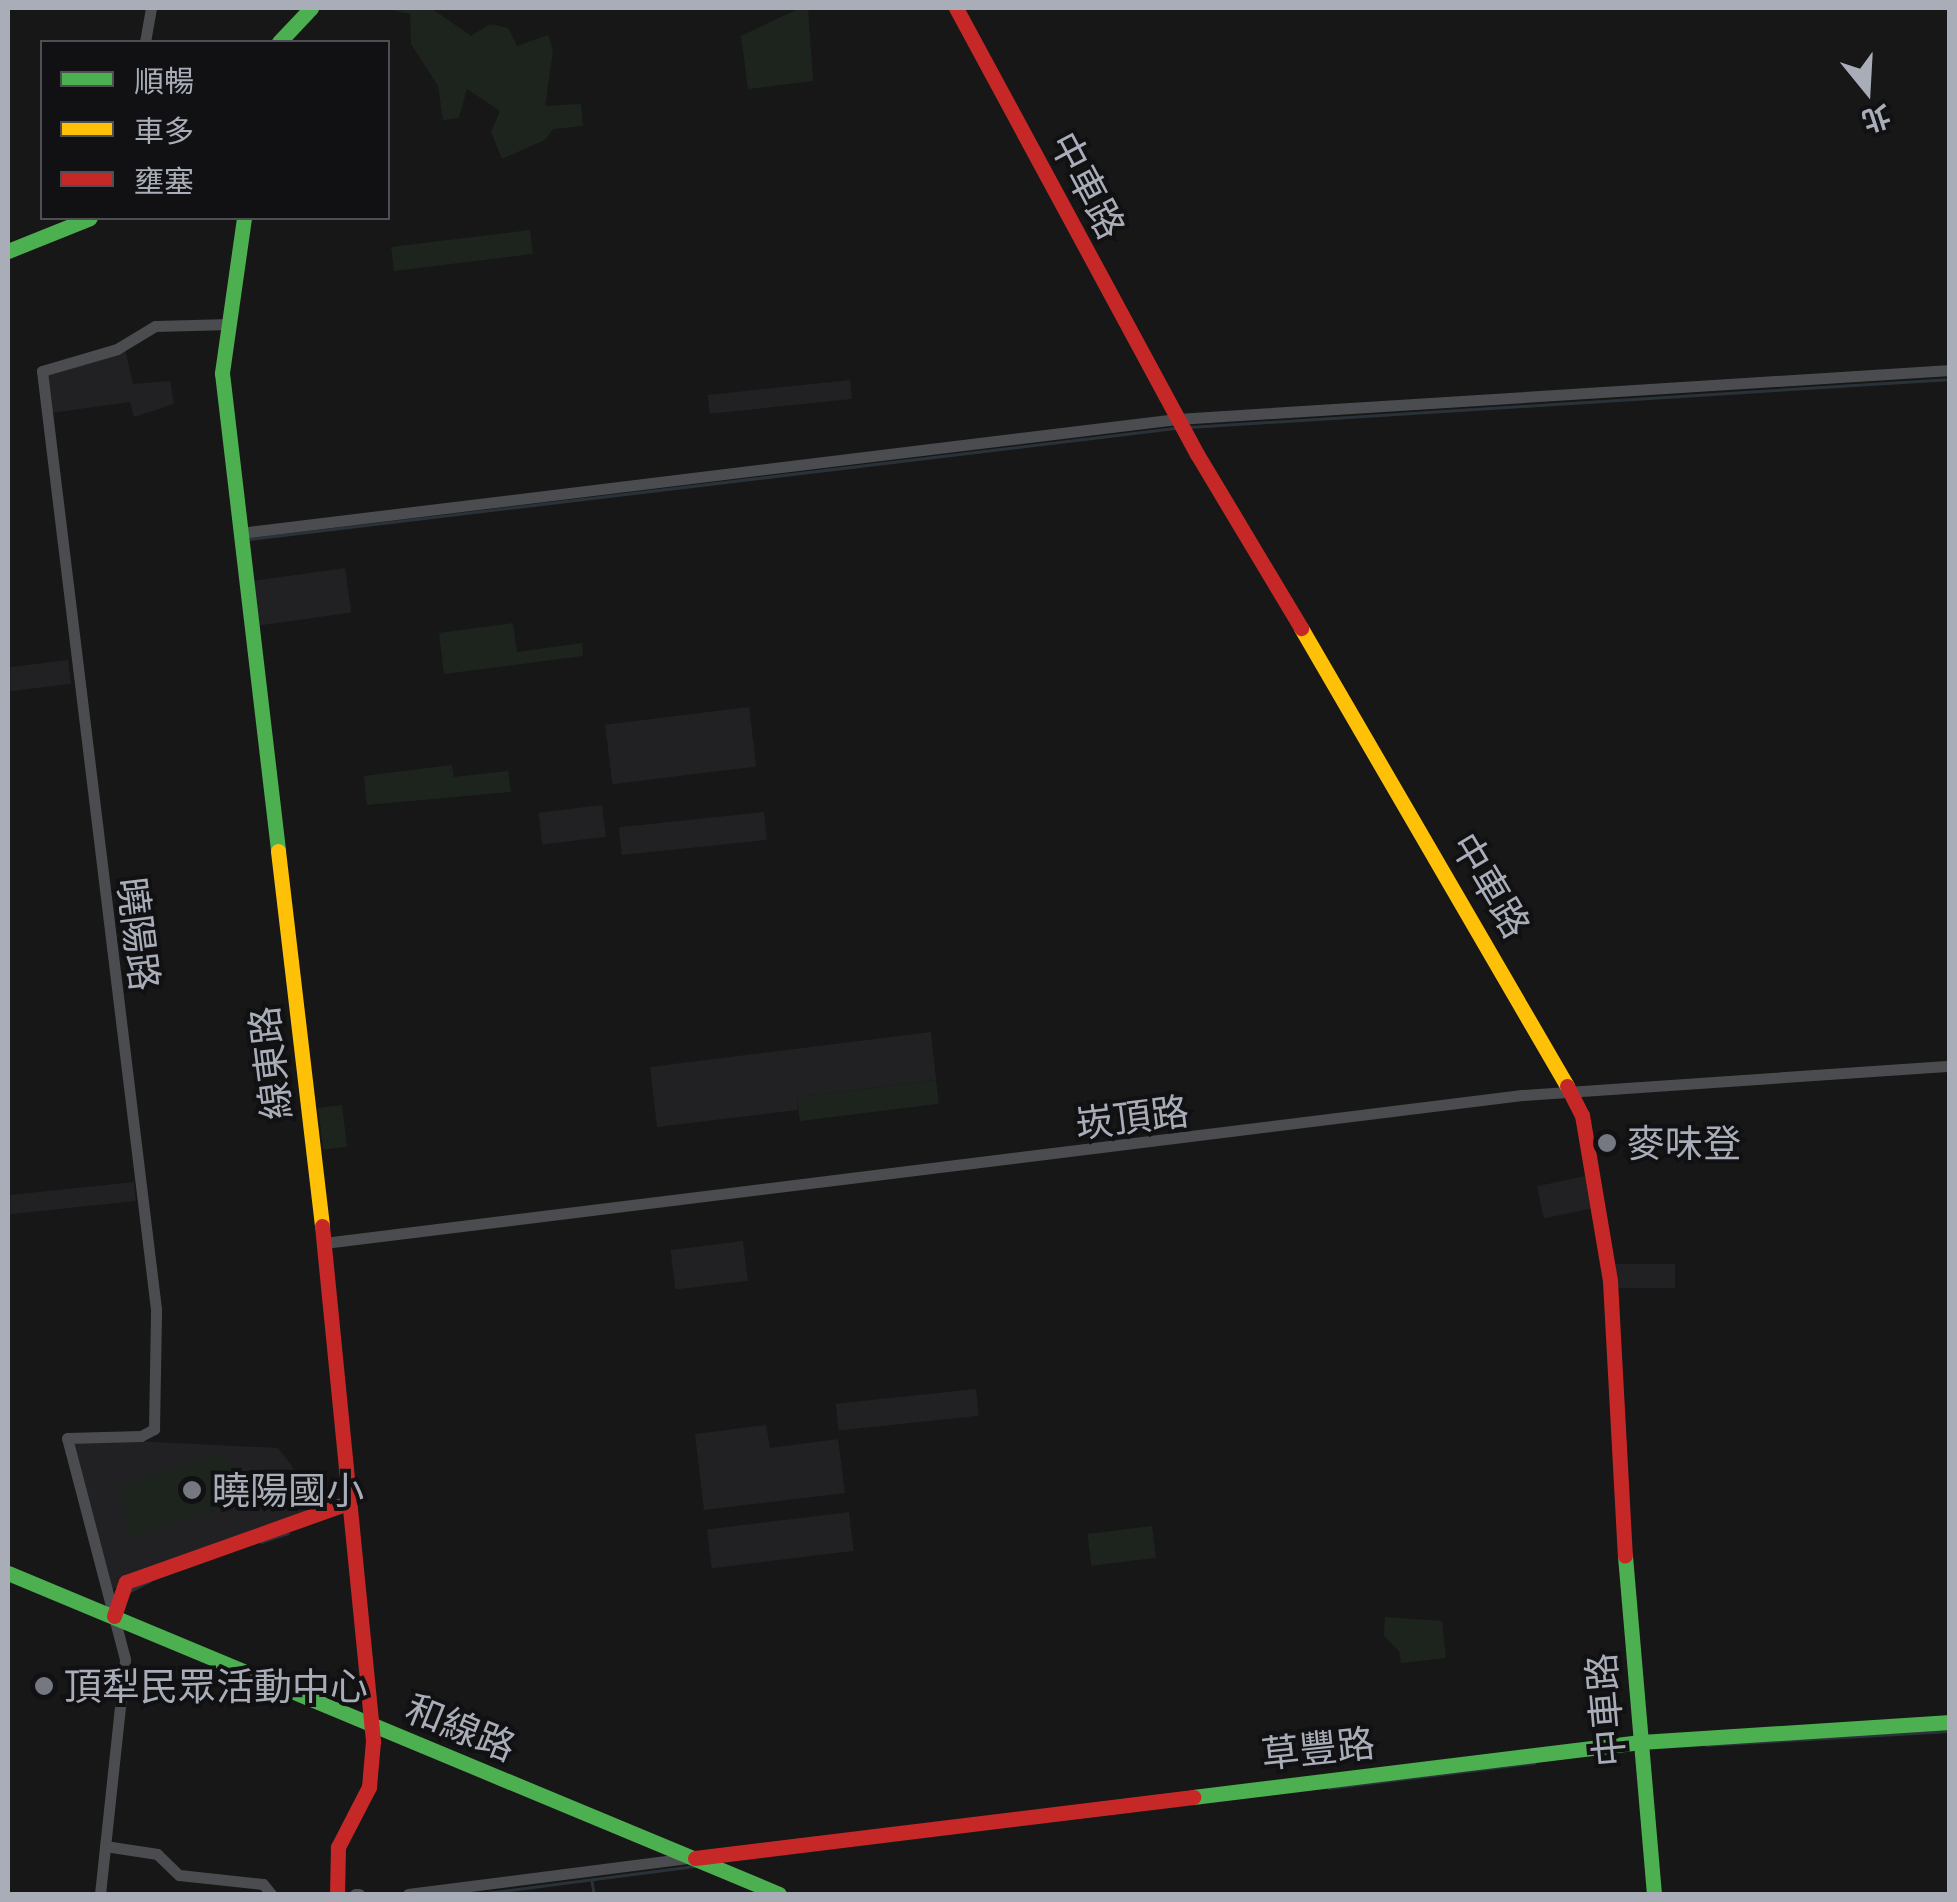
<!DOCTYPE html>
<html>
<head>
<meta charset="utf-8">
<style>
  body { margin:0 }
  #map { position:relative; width:1957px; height:1902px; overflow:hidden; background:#171717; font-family:"PT Sans Narrow","Noto Sans TC",sans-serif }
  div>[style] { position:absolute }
  .built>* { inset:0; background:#212123; transform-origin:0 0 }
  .green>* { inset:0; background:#1d241e; transform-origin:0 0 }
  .stream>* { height:2.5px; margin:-1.25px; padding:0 1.25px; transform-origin:1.25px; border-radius:1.25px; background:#2a3239 }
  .street>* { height:11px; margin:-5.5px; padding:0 5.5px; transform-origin:5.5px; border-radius:5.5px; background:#4b4c50 }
  .fast>* { height:15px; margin:-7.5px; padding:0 7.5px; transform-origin:7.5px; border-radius:7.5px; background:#4caf50 }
  .slow>* { height:15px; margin:-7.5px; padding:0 7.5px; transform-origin:7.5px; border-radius:7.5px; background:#ffc107 }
  .jam>* { height:15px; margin:-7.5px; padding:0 7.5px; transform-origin:7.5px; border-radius:7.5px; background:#c62828 }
  .dots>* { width:28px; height:28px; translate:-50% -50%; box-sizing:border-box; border:5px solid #111113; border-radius:50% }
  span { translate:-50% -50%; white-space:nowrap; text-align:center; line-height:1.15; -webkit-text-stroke:8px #111113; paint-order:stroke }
  .street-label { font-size:38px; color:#a8adb8 }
  .poi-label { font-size:38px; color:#a8adb8 }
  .left { translate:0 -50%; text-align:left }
  .frame { position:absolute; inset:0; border:10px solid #a8adb8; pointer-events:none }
  .legend { position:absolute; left:40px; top:40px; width:350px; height:180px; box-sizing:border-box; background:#111113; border:2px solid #4d4f55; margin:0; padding:12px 18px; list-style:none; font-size:30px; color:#a8adb8 }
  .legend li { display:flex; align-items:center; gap:20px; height:50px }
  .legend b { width:50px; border:2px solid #4d4f55 }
  .north { position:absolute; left:1817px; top:40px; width:100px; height:100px; -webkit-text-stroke:8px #111113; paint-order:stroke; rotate:162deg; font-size:28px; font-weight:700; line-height:40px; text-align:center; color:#a8adb8 }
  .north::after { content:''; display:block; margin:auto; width:35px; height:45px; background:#a8adb8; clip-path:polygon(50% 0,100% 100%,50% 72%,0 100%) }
</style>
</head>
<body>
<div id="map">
  <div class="built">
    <div style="clip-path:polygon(125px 349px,133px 384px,170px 381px,174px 404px,134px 417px,130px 402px,51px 413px,46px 367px)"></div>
    <div style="left:850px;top:380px;width:19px;height:143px;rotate:84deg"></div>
    <div style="left:345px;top:568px;width:45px;height:95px;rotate:82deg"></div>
    <div style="left:68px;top:660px;width:24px;height:61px;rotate:83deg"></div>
    <div style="left:749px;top:707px;width:60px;height:145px;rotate:83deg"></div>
    <div style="left:602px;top:805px;width:32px;height:64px;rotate:83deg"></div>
    <div style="left:764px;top:812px;width:28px;height:146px;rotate:84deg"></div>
    <div style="clip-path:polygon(931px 1032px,936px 1080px,797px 1097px,798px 1110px,657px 1127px,650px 1067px)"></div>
    <div style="left:1585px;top:1176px;width:33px;height:49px;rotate:78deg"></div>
    <div style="left:134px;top:1182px;width:19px;height:127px;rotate:84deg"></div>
    <div style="left:743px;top:1241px;width:40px;height:73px;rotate:83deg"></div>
    <div style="left:1675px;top:1264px;width:24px;height:63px;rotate:90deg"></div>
    <div style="left:976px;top:1389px;width:27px;height:141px;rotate:84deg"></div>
    <div style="clip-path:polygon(766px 1425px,770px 1448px,838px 1439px,845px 1493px,704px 1510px,695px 1434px)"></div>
    <div style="clip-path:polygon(94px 1439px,278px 1448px,292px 1466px,308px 1514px,112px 1589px,71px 1445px)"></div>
    <div style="left:849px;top:1512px;width:39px;height:143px;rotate:83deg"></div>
  </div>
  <div class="green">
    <div style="clip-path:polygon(383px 8px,431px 8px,471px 36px,490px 24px,508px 28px,517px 46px,548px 35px,553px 51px,545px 106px,581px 104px,583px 126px,553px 129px,545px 140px,502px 159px,491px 132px,500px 111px,467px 89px,459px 118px,443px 120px,438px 86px,411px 44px,410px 14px)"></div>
    <div style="clip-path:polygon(800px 8px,808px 8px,813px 81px,748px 89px,741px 36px)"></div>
    <div style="left:530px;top:230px;width:24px;height:140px;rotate:83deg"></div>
    <div style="clip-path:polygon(513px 623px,517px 652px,582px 643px,583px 656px,444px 674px,439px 633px)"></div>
    <div style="clip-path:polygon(452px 765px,454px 777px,508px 771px,511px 792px,367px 805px,364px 776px)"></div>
    <div style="left:936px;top:1080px;width:24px;height:140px;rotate:83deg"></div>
    <div style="left:342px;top:1105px;width:42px;height:24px;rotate:83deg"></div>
    <div style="clip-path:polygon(213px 1454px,235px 1465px,238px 1491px,255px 1486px,258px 1495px,130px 1538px,121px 1493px,113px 1487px)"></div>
    <div style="left:1152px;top:1526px;width:32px;height:65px;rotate:83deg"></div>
    <div style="clip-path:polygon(1385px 1617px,1442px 1621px,1446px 1658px,1401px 1663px,1399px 1651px,1384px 1636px)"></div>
  </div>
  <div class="stream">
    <div style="left:1189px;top:427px;width:763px;rotate:-3.61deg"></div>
    <div style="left:250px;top:539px;width:933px;rotate:-6.84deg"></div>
    <div style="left:261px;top:1542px;width:28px;rotate:-18deg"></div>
    <div style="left:130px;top:1591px;width:22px;rotate:-27deg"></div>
    <div style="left:1706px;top:1745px;width:244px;rotate:-3.3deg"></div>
    <div style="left:1329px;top:1788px;width:207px;rotate:-7deg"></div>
    <div style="left:592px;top:1881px;width:13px;rotate:81deg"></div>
    <div style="left:479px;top:1894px;width:219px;rotate:-7.4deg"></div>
  </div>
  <div class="street">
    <div style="left:145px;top:42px;width:35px;rotate:-80deg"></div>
    <div style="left:240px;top:533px;width:944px;rotate:-6.94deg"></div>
    <div style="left:1177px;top:419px;width:775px;rotate:-3.63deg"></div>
    <div style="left:324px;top:1243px;width:1207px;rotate:-7.04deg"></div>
    <div style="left:1522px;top:1095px;width:429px;rotate:-3.9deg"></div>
    <div style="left:105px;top:1846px;width:53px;rotate:8.7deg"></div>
    <div style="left:157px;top:1854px;width:30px;rotate:44deg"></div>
    <div style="left:179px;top:1875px;width:84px;rotate:6.1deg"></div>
    <div style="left:263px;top:1884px;width:13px;rotate:51deg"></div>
    <div style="left:100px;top:1894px;width:236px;rotate:-83.9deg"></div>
    <div style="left:125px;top:1659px;width:228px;rotate:-104.7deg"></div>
    <div style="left:67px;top:1438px;width:74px;rotate:-1.5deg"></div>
    <div style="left:141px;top:1436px;width:15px;rotate:-28deg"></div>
    <div style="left:154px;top:1429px;width:120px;rotate:-89deg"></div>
    <div style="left:156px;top:1309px;width:945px;rotate:-96.93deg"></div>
    <div style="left:42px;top:371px;width:78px;rotate:-16.3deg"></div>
    <div style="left:117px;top:349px;width:44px;rotate:-31.2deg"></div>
    <div style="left:155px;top:326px;width:75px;rotate:-1.5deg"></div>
    <div style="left:355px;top:1894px;width:4px"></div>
    <div style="left:408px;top:1894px;width:284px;rotate:-7.3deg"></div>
  </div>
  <div class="fast">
    <div style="left:279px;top:42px;width:47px;rotate:-46.7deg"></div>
    <div style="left:244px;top:218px;width:157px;rotate:98.1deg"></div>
    <div style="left:222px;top:373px;width:481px;rotate:83.3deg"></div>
    <div style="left:8px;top:251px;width:88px;rotate:-21.9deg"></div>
    <div style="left:1625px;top:1556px;width:339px;rotate:85.1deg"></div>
    <div style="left:8px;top:1573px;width:835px;rotate:22.6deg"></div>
    <div style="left:1193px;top:1797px;width:451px;rotate:-7deg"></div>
    <div style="left:1641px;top:1742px;width:310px;rotate:-3.7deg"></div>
  </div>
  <div class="slow">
    <div style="left:1301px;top:628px;width:530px;rotate:59.85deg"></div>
    <div style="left:278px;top:851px;width:378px;rotate:83.3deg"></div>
  </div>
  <div class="jam">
    <div style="left:956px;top:8px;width:507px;rotate:61.62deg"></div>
    <div style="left:1197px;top:454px;width:203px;rotate:59.1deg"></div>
    <div style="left:1567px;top:1086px;width:33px;rotate:63deg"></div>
    <div style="left:1582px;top:1115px;width:168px;rotate:80.4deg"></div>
    <div style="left:1610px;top:1281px;width:275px;rotate:86.9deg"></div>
    <div style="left:322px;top:1226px;width:518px;rotate:84.34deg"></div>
    <div style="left:373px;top:1741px;width:46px;rotate:95deg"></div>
    <div style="left:369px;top:1787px;width:68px;rotate:117.3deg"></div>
    <div style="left:338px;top:1847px;width:47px;rotate:91.2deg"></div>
    <div style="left:114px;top:1616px;width:36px;rotate:-71deg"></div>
    <div style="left:126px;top:1582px;width:232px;rotate:-19.6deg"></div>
    <div style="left:695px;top:1858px;width:502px;rotate:-6.98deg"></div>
  </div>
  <div class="dots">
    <div style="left:1607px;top:1143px;background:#757880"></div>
    <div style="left:192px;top:1490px;background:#757880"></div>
    <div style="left:44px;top:1686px;background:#757880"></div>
  </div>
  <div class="street-label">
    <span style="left:1088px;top:185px;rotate:62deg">中車路</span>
    <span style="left:1491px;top:885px;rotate:59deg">中車路</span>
    <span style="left:139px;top:934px;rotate:83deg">曉陽路</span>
    <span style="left:270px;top:1063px;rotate:-97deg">線東路</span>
    <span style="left:1132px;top:1117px;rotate:-7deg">崁頂路</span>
    <span style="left:1605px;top:1710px;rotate:-95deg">中車路</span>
    <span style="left:461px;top:1727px;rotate:22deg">和線路</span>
    <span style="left:1318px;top:1748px;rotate:-6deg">草豐路</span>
  </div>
  <div class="poi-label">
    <span class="left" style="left:1627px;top:1143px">麥味登</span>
    <span class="left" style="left:212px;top:1490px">曉陽國小</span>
    <span class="left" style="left:64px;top:1686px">頂犁民眾活動中心</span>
  </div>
  <div class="frame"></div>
  <ul class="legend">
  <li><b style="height:12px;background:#4caf50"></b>順暢</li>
  <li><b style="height:12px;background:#ffc107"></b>車多</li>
  <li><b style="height:12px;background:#c62828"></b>壅塞</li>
  </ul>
  <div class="north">北</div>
</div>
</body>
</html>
